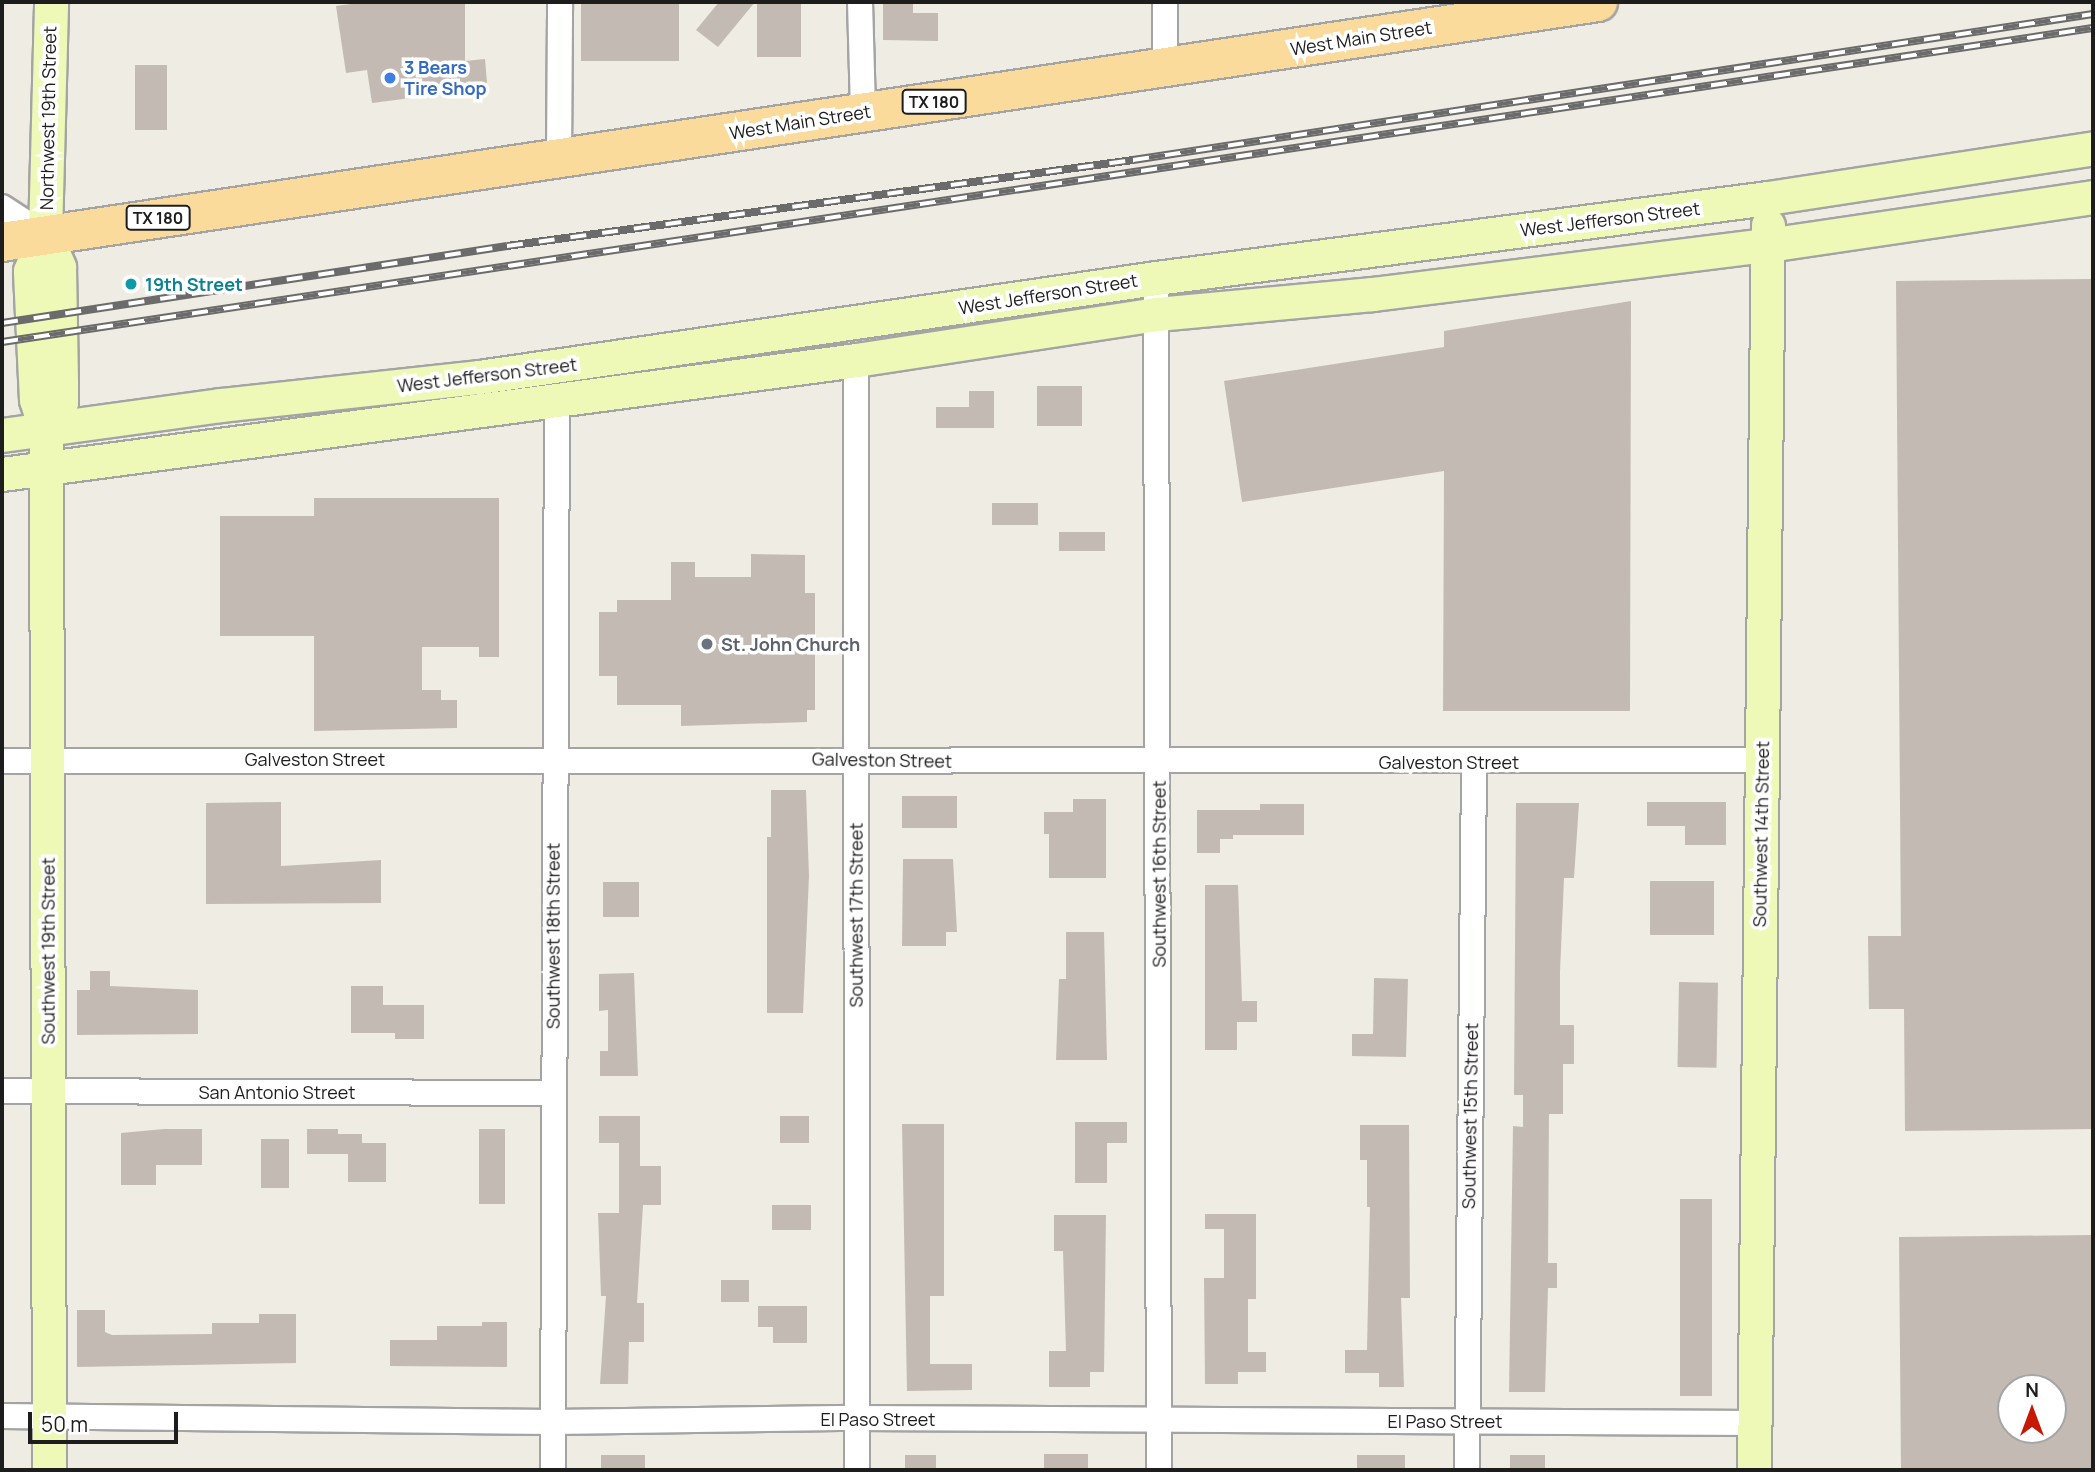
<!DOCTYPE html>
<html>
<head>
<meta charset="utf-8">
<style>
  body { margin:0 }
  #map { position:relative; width:2095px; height:1472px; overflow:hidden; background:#eeece3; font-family:Manrope,sans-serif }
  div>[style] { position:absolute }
  .building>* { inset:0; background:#c3bbb3; transform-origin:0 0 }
  .roads { filter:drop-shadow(2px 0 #a4a4a4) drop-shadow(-2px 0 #a4a4a4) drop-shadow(0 2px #a4a4a4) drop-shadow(0 -2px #a4a4a4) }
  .street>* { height:24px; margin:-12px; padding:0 12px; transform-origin:12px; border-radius:12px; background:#fff }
  .secondary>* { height:33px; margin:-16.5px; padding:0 16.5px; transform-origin:16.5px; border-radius:16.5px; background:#eef8b7 }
  .primary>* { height:38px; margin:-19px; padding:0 19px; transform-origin:19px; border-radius:19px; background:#fadb9c }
  .rail>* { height:8px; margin-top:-4px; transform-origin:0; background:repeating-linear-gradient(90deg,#fff 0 16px,#6b6b6b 0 32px); box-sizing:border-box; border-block:2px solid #6b6b6b }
  .dots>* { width:19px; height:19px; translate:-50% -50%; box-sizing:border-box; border:4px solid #fff; border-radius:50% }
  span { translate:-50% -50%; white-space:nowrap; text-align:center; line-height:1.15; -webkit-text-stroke:7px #fff; paint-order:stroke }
  .shield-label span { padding:2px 5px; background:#fff; border:2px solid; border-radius:5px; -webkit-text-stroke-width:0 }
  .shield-label { font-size:16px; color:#1d1d1d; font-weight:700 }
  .street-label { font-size:18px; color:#1d1d1d }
  .shop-label { font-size:18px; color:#366cbe; font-weight:700 }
  .left { translate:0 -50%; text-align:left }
  .culture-label { font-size:18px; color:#0d838f; font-weight:700 }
  .worship-label { font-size:18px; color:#5b616d; font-weight:700 }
  .frame { position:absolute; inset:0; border:4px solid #1d1d1d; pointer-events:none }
  .north { position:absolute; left:1997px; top:1374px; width:70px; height:70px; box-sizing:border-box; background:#fff; border:2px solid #a5a5a5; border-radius:50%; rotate:0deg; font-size:19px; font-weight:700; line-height:28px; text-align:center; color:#1d1d1d }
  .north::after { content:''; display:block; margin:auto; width:24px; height:32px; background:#c61804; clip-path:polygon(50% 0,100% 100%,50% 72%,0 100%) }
  .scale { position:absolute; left:28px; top:1412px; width:150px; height:32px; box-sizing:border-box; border:4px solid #1d1d1d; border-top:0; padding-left:9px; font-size:21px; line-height:24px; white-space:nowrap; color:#1d1d1d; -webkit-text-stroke:5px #fff; paint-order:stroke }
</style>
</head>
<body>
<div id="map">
  <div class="building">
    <div style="clip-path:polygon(366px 2px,465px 2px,465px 61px,485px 59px,487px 83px,434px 88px,435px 95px,372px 103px,367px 70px,346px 73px,336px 6px)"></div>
    <div style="left:581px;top:2px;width:98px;height:59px"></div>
    <div style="clip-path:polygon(719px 2px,755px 2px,718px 47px,696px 30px)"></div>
    <div style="left:757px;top:2px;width:44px;height:55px"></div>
    <div style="clip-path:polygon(883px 2px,913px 2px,913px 13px,938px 13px,938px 41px,883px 40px)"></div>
    <div style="left:135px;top:65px;width:32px;height:65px"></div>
    <div style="clip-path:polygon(2093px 279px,2093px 1129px,1905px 1131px,1904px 1009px,1869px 1009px,1868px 936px,1901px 936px,1896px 281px)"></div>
    <div style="clip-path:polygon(1631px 301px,1630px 711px,1443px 711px,1444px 471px,1242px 502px,1224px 381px,1444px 347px,1444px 331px)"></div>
    <div style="left:1037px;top:386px;width:45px;height:40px"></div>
    <div style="clip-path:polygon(969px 391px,994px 391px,994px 428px,936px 428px,936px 407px,969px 407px)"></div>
    <div style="clip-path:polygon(314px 498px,499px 498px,499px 657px,479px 657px,479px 647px,422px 647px,422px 690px,441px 690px,441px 700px,457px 700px,457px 728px,314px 731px,314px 636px,220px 636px,220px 516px,314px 516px)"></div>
    <div style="left:992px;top:503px;width:46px;height:22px"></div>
    <div style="left:1059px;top:532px;width:46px;height:19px"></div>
    <div style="clip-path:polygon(751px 554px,805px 555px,805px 593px,815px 593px,815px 710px,807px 710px,807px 722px,681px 726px,681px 705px,617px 705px,617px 676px,599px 676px,599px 612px,617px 612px,617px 600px,671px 600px,671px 562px,695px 562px,695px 577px,751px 577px)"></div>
    <div style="clip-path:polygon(771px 790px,806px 790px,809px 876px,803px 1013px,767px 1013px,767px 837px,771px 837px)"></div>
    <div style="left:902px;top:796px;width:55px;height:32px"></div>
    <div style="clip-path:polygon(1073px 799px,1106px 799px,1106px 878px,1049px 878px,1049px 834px,1044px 834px,1044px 812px,1073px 812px)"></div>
    <div style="clip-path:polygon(281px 802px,281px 866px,381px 860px,381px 903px,206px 904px,206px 803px)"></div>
    <div style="clip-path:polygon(1647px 802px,1726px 802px,1726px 845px,1685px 845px,1685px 826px,1647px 826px)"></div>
    <div style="clip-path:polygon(1516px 803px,1579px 803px,1574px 878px,1564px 878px,1560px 972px,1560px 1025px,1574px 1025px,1574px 1064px,1563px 1064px,1563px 1114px,1549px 1114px,1548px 1263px,1557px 1263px,1557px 1288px,1548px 1288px,1545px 1392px,1509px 1392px,1513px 1126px,1523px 1127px,1523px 1095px,1514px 1095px)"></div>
    <div style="clip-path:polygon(1260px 804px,1304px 804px,1304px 835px,1233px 835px,1233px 839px,1220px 839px,1220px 853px,1197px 853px,1197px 810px,1260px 810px)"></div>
    <div style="clip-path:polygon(903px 859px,953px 859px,957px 932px,946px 932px,946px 946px,902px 946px)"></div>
    <div style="left:1650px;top:881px;width:64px;height:54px"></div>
    <div style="left:603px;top:882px;width:36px;height:35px"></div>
    <div style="clip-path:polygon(1205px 885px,1238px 885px,1242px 1001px,1257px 1001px,1257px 1022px,1237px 1022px,1237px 1050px,1205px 1050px)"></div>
    <div style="clip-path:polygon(1066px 932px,1104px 932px,1107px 1060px,1056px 1060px,1059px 979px,1066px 979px)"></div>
    <div style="clip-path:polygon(90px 971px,110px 971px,110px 986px,198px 990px,198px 1034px,77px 1035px,77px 990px,90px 990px)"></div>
    <div style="clip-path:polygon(634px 973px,638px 1076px,600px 1076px,600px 1051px,608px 1051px,608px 1010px,599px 1011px,599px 974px)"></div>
    <div style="clip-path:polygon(1374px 978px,1408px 979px,1406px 1057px,1352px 1056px,1352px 1034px,1373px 1034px)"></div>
    <div style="left:1679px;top:982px;width:39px;height:85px;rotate:1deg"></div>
    <div style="clip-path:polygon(351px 986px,383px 986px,383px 1005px,424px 1005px,424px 1039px,395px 1039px,395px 1033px,351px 1033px)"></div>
    <div style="clip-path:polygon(599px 1116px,640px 1116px,640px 1166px,661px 1166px,661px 1205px,643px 1205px,637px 1303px,644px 1303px,644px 1342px,629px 1342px,628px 1384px,600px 1384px,606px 1296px,601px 1296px,598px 1213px,619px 1213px,619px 1143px,599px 1143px)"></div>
    <div style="left:780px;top:1116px;width:29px;height:27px"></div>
    <div style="clip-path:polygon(1075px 1122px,1127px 1122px,1127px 1143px,1107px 1143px,1107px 1183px,1075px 1183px)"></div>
    <div style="clip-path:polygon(902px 1124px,944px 1124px,944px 1296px,930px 1296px,930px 1364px,972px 1364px,972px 1390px,907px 1391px)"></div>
    <div style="clip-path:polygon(1360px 1125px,1409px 1125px,1410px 1298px,1401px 1298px,1404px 1387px,1379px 1387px,1379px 1373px,1345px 1373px,1345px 1350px,1367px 1350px,1370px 1207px,1367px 1207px,1367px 1160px,1360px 1160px)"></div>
    <div style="clip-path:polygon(164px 1129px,202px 1129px,202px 1165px,156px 1165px,156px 1185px,121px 1185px,121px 1133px)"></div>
    <div style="clip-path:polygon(307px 1129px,338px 1129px,338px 1134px,362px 1134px,362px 1143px,386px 1143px,386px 1182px,348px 1182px,348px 1154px,307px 1154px)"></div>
    <div style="left:479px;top:1129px;width:26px;height:75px"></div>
    <div style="left:261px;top:1139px;width:28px;height:49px"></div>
    <div style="left:1680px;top:1199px;width:32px;height:197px"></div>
    <div style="left:772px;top:1205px;width:39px;height:25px"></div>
    <div style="clip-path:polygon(1205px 1214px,1256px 1214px,1256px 1299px,1248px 1299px,1248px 1352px,1266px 1352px,1266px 1372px,1238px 1372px,1238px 1384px,1205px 1384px,1204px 1278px,1224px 1278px,1224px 1229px,1205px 1229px)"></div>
    <div style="clip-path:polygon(1054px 1215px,1106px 1215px,1104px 1372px,1090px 1372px,1090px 1387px,1049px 1387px,1049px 1351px,1066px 1351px,1063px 1251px,1054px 1251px)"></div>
    <div style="clip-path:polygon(evenodd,2093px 1235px,2093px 1470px,1901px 1470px,1899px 1237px,2093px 1235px,2011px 1388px,2053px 1388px,2053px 1430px,2011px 1430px,2011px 1388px)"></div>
    <div style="left:721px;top:1280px;width:28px;height:22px"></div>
    <div style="clip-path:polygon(758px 1306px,807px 1306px,807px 1343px,773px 1343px,773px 1327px,758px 1327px)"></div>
    <div style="clip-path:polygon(77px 1310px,105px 1310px,105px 1332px,112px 1335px,212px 1334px,212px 1323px,259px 1323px,259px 1314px,296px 1314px,296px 1363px,77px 1367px)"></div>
    <div style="clip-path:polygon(482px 1322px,507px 1322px,507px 1367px,390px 1366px,390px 1340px,437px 1340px,437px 1326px,482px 1326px)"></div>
    <div style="left:1044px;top:1454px;width:44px;height:16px"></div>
    <div style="left:601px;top:1455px;width:44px;height:15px"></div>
    <div style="left:905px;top:1455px;width:31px;height:15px"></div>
    <div style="left:1357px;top:1455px;width:48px;height:15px"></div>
    <div style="left:1510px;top:1455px;width:35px;height:15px"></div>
  </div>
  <div class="roads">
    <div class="street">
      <div style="left:860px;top:2px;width:110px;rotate:88.4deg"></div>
      <div style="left:1165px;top:67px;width:65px;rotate:-90deg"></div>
      <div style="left:559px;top:158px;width:156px;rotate:-89.6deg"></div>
      <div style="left:2px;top:207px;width:51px;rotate:33.1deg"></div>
      <div style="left:1156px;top:278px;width:1192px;rotate:89.86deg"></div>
      <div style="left:856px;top:360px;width:1110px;rotate:89.95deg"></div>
      <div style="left:2px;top:761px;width:1760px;rotate:-0.03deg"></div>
      <div style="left:2px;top:1091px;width:551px;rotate:0.21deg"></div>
      <div style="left:2px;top:1416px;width:551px;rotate:0.62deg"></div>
      <div style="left:553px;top:1422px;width:304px;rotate:-0.8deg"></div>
      <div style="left:857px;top:1418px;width:898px;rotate:0.32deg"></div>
      <div style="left:553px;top:1470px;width:1069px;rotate:-89.79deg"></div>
      <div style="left:1467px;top:1470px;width:708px;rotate:-89.43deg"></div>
    </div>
    <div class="secondary">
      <div style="left:45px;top:235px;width:35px;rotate:66deg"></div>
      <div style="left:59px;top:267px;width:116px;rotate:89deg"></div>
      <div style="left:61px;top:383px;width:19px;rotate:90deg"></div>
      <div style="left:61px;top:402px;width:34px;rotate:117deg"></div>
      <div style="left:2px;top:435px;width:220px;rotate:-7.8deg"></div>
      <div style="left:220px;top:405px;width:261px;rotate:-6.2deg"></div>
      <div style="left:479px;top:377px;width:684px;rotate:-8.32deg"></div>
      <div style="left:1156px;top:278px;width:617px;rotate:-7.45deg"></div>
      <div style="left:1768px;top:198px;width:329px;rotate:-8.7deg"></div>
      <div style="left:2px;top:474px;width:862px;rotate:-7.6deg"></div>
      <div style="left:856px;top:360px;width:304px;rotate:-8.7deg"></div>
      <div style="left:1157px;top:314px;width:216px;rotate:-5.3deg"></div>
      <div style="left:1372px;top:294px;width:399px;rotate:-7.1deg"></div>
      <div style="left:1768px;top:245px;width:329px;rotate:-8.4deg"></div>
      <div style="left:49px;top:1470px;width:1038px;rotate:-90.17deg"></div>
      <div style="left:46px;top:432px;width:34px;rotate:-107deg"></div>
      <div style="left:36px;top:400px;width:129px;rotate:-92.7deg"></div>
      <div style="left:30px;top:271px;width:39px;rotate:-67deg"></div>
      <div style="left:45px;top:235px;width:233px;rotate:-88.5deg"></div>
      <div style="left:1754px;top:1470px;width:1245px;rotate:-89.36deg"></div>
    </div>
    <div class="primary">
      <div style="left:2px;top:242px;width:1614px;rotate:-8.55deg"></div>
    </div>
  </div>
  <div class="rail">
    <div style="left:2px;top:323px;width:511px;rotate:-8.67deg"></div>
    <div style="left:507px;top:246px;width:632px;rotate:-7.82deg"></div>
    <div style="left:1133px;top:160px;width:971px;rotate:-8.65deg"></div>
    <div style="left:2px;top:342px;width:2114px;rotate:-8.54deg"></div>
  </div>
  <div class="dots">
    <div style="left:390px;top:78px;background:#3f7fe0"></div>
    <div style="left:131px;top:284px;background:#0f9aa8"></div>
    <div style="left:707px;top:644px;background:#6b7280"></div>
  </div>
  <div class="shield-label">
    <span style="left:934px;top:102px">TX 180</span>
    <span style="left:158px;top:218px">TX 180</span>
  </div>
  <div class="street-label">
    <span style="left:1361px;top:38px;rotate:-9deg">West Main Street</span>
    <span style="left:48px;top:118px;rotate:-89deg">Northwest 19th Street</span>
    <span style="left:800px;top:122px;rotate:-9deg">West Main Street</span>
    <span style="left:1610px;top:219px;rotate:-7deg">West Jefferson Street</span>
    <span style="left:1048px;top:294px;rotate:-9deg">West Jefferson Street</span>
    <span style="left:487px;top:375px;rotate:-7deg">West Jefferson Street</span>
    <span style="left:315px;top:759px">Galveston Street</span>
    <span style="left:882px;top:760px;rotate:1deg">Galveston Street</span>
    <span style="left:1449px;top:762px">Galveston Street</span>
    <span style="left:1761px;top:834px;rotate:-89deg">Southwest 14th Street</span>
    <span style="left:1159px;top:874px;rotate:-90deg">Southwest 16th Street</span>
    <span style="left:856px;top:915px;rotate:-90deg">Southwest 17th Street</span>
    <span style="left:553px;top:936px;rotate:-90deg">Southwest 18th Street</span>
    <span style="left:48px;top:951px;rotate:-90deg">Southwest 19th Street</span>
    <span style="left:277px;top:1092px">San Antonio Street</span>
    <span style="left:1470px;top:1116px;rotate:-89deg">Southwest 15th Street</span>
    <span style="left:878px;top:1419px">El Paso Street</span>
    <span style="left:1445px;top:1421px">El Paso Street</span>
  </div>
  <div class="shop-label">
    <span class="left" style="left:404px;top:78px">3 Bears<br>Tire Shop</span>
  </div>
  <div class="culture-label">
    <span class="left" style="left:145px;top:284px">19th Street</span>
  </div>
  <div class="worship-label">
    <span class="left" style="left:721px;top:644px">St. John Church</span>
  </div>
  <div class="frame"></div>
  <div class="north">N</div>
  <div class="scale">50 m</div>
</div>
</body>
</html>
